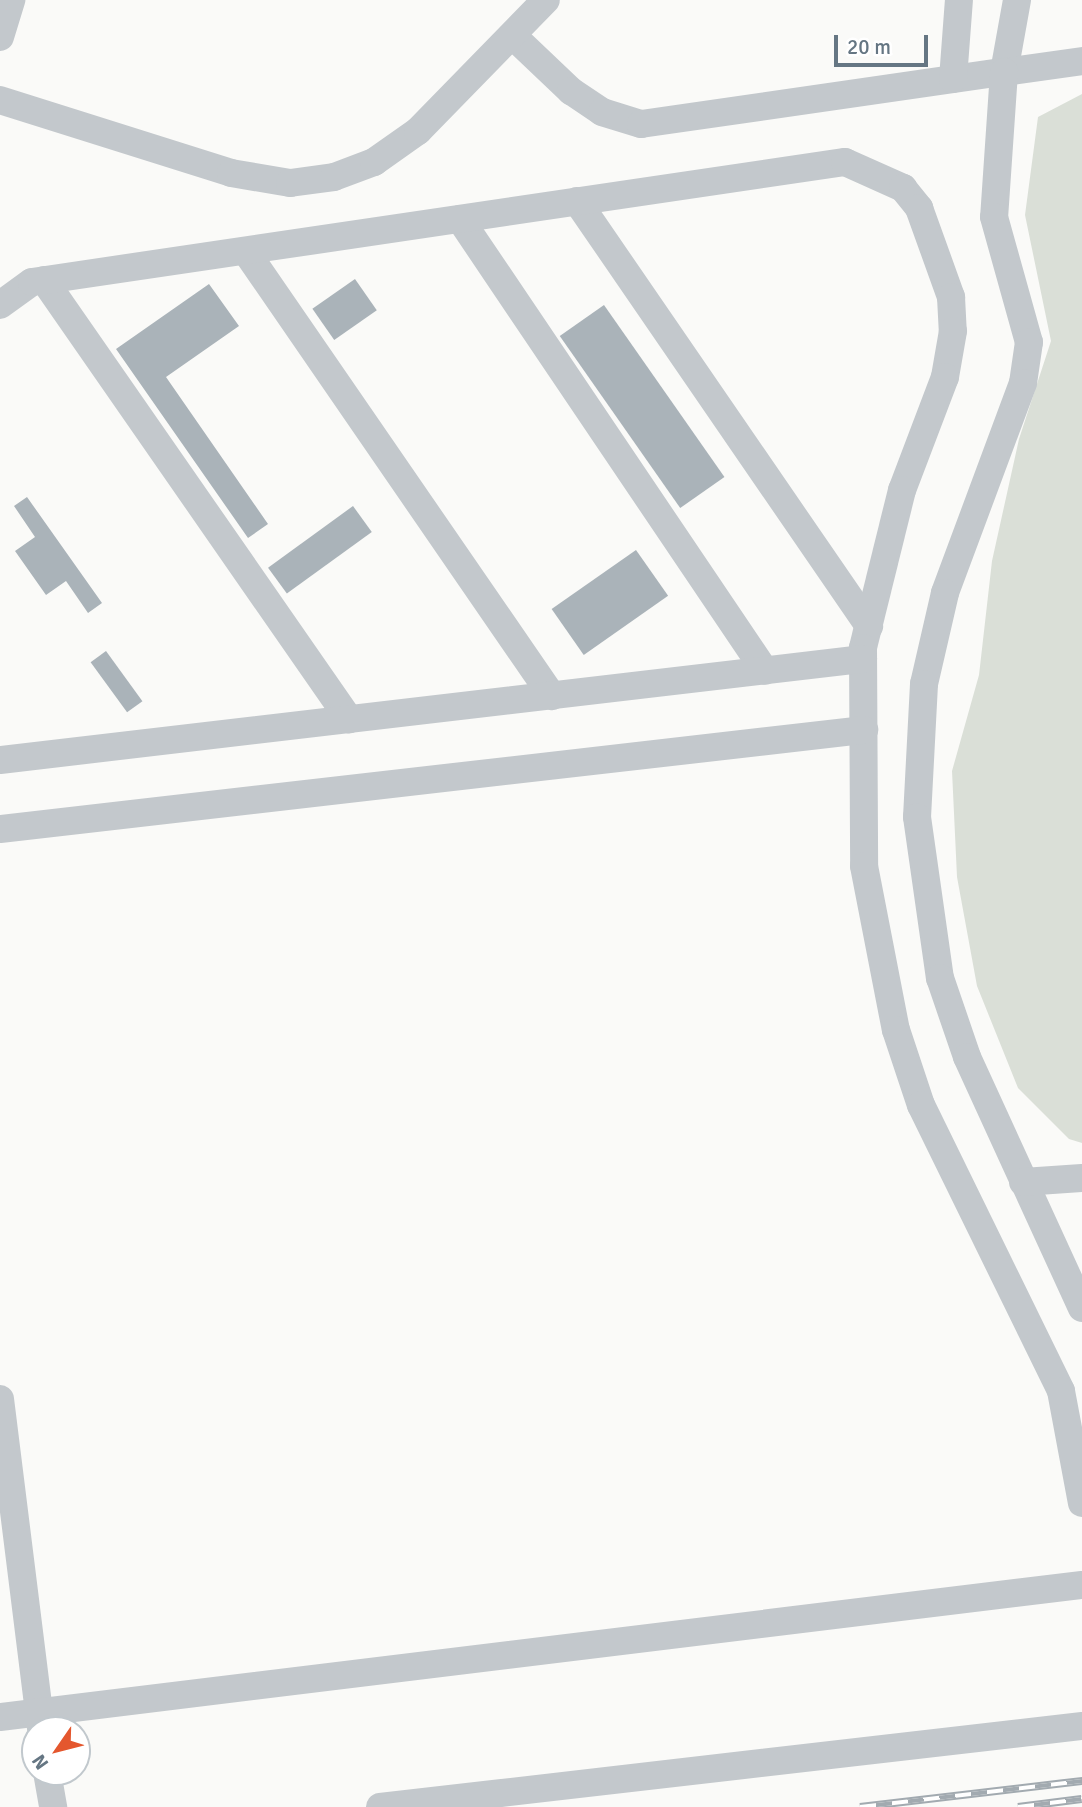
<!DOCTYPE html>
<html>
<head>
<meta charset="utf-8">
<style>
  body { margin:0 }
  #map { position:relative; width:1082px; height:1807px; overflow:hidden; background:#fafaf8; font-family:Signika,sans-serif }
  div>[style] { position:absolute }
  .green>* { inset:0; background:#dadfd7 }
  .building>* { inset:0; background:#aab3b9; transform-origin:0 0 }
  .street>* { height:28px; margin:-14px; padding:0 14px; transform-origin:14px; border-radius:14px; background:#c3c8cc }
  .rail>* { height:8px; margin-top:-4px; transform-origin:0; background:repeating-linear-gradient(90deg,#fff 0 16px,#a2aab0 0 32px); box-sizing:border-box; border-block:2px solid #a2aab0 }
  span { translate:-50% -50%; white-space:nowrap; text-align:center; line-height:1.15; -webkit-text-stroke:7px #fff; paint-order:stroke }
  .north { position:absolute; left:21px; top:1716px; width:70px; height:70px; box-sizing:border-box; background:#fff; border:2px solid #c1c8cd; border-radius:50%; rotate:235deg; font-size:19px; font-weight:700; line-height:28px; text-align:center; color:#657683 }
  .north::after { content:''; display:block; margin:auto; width:24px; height:32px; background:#e4572e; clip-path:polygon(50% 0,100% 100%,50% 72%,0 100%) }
  .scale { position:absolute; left:834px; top:35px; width:94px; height:32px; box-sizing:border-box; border:4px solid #657683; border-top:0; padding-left:9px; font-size:21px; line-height:24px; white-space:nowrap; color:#657683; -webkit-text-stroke:5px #fff; paint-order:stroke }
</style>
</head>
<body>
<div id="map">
  <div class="green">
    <div style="clip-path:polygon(1082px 94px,1082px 1143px,1069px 1139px,1018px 1088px,977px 986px,957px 877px,952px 771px,979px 675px,992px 561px,1019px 439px,1051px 341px,1025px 215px,1038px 117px)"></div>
  </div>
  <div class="building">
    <div style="left:355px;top:279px;width:38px;height:52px;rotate:55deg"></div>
    <div style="clip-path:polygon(209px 284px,239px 326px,166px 377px,268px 524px,248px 538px,116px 349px)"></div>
    <div style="left:604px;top:305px;width:210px;height:54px;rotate:55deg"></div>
    <div style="clip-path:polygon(27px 497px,102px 603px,88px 613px,66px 581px,46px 595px,15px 551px,35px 537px,14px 506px)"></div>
    <div style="left:353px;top:506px;width:32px;height:105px;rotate:54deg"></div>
    <div style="left:636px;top:550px;width:56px;height:103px;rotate:55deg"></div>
    <div style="left:106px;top:651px;width:62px;height:19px;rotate:54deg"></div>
  </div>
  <div class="street">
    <div style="left:1017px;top:0;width:73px;rotate:100.2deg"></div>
    <div style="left:1004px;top:72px;width:79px;rotate:-8deg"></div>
    <div style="left:0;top:37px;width:39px;rotate:-73deg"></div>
    <div style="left:514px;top:37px;width:79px;rotate:43.5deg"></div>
    <div style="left:571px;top:91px;width:37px;rotate:34deg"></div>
    <div style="left:602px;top:112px;width:41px;rotate:17.1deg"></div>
    <div style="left:641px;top:124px;width:367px;rotate:-8.2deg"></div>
    <div style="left:1004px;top:72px;width:145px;rotate:93.9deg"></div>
    <div style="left:994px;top:217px;width:130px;rotate:74.4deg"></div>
    <div style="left:1029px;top:342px;width:41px;rotate:98.3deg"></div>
    <div style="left:1023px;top:383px;width:224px;rotate:110.4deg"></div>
    <div style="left:945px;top:593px;width:93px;rotate:103deg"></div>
    <div style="left:924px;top:684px;width:133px;rotate:93deg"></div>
    <div style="left:917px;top:817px;width:163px;rotate:81.9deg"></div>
    <div style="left:940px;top:978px;width:83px;rotate:71.1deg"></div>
    <div style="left:967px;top:1057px;width:276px;rotate:65.4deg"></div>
    <div style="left:953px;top:79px;width:79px;rotate:-85.7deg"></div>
    <div style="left:0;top:100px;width:242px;rotate:17.5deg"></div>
    <div style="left:231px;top:173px;width:60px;rotate:9.6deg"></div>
    <div style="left:290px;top:183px;width:44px;rotate:-7.8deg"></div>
    <div style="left:334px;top:177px;width:43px;rotate:-20.6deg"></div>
    <div style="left:374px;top:162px;width:54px;rotate:-35.2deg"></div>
    <div style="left:418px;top:131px;width:183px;rotate:-45.7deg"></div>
    <div style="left:577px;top:201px;width:516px;rotate:55.51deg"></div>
    <div style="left:460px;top:219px;width:545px;rotate:55.99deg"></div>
    <div style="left:247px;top:253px;width:538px;rotate:55.45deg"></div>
    <div style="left:44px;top:280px;width:535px;rotate:55.21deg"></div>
    <div style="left:0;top:305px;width:39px;rotate:-36deg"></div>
    <div style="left:32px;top:282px;width:822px;rotate:-8.4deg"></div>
    <div style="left:845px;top:162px;width:64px;rotate:24.1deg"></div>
    <div style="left:903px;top:188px;width:26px;rotate:51deg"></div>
    <div style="left:919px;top:208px;width:95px;rotate:70.2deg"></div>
    <div style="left:951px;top:297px;width:34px;rotate:87deg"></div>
    <div style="left:953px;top:331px;width:47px;rotate:99.9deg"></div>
    <div style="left:945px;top:377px;width:121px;rotate:110.8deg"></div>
    <div style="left:902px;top:490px;width:163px;rotate:103.9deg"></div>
    <div style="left:863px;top:648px;width:218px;rotate:89.7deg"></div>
    <div style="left:864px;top:866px;width:167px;rotate:79deg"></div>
    <div style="left:896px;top:1030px;width:79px;rotate:71.6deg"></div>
    <div style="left:921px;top:1105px;width:318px;rotate:63.9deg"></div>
    <div style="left:1061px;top:1391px;width:114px;rotate:79.4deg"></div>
    <div style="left:0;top:760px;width:869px;rotate:-6.68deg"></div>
    <div style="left:0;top:829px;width:870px;rotate:-6.54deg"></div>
    <div style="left:1023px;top:1182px;width:59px;rotate:-3.9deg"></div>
    <div style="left:0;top:1399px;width:334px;rotate:82.9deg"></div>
    <div style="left:0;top:1717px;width:1090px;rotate:-6.96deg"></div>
    <div style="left:47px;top:1772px;width:36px;rotate:80deg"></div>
    <div style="left:380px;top:1807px;width:707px;rotate:-6.58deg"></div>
  </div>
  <div class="rail">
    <div style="left:860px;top:1807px;width:224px;rotate:-6.7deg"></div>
    <div style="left:1018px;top:1807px;width:64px;rotate:-7.1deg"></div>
  </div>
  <div class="north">N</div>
  <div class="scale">20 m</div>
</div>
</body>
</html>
